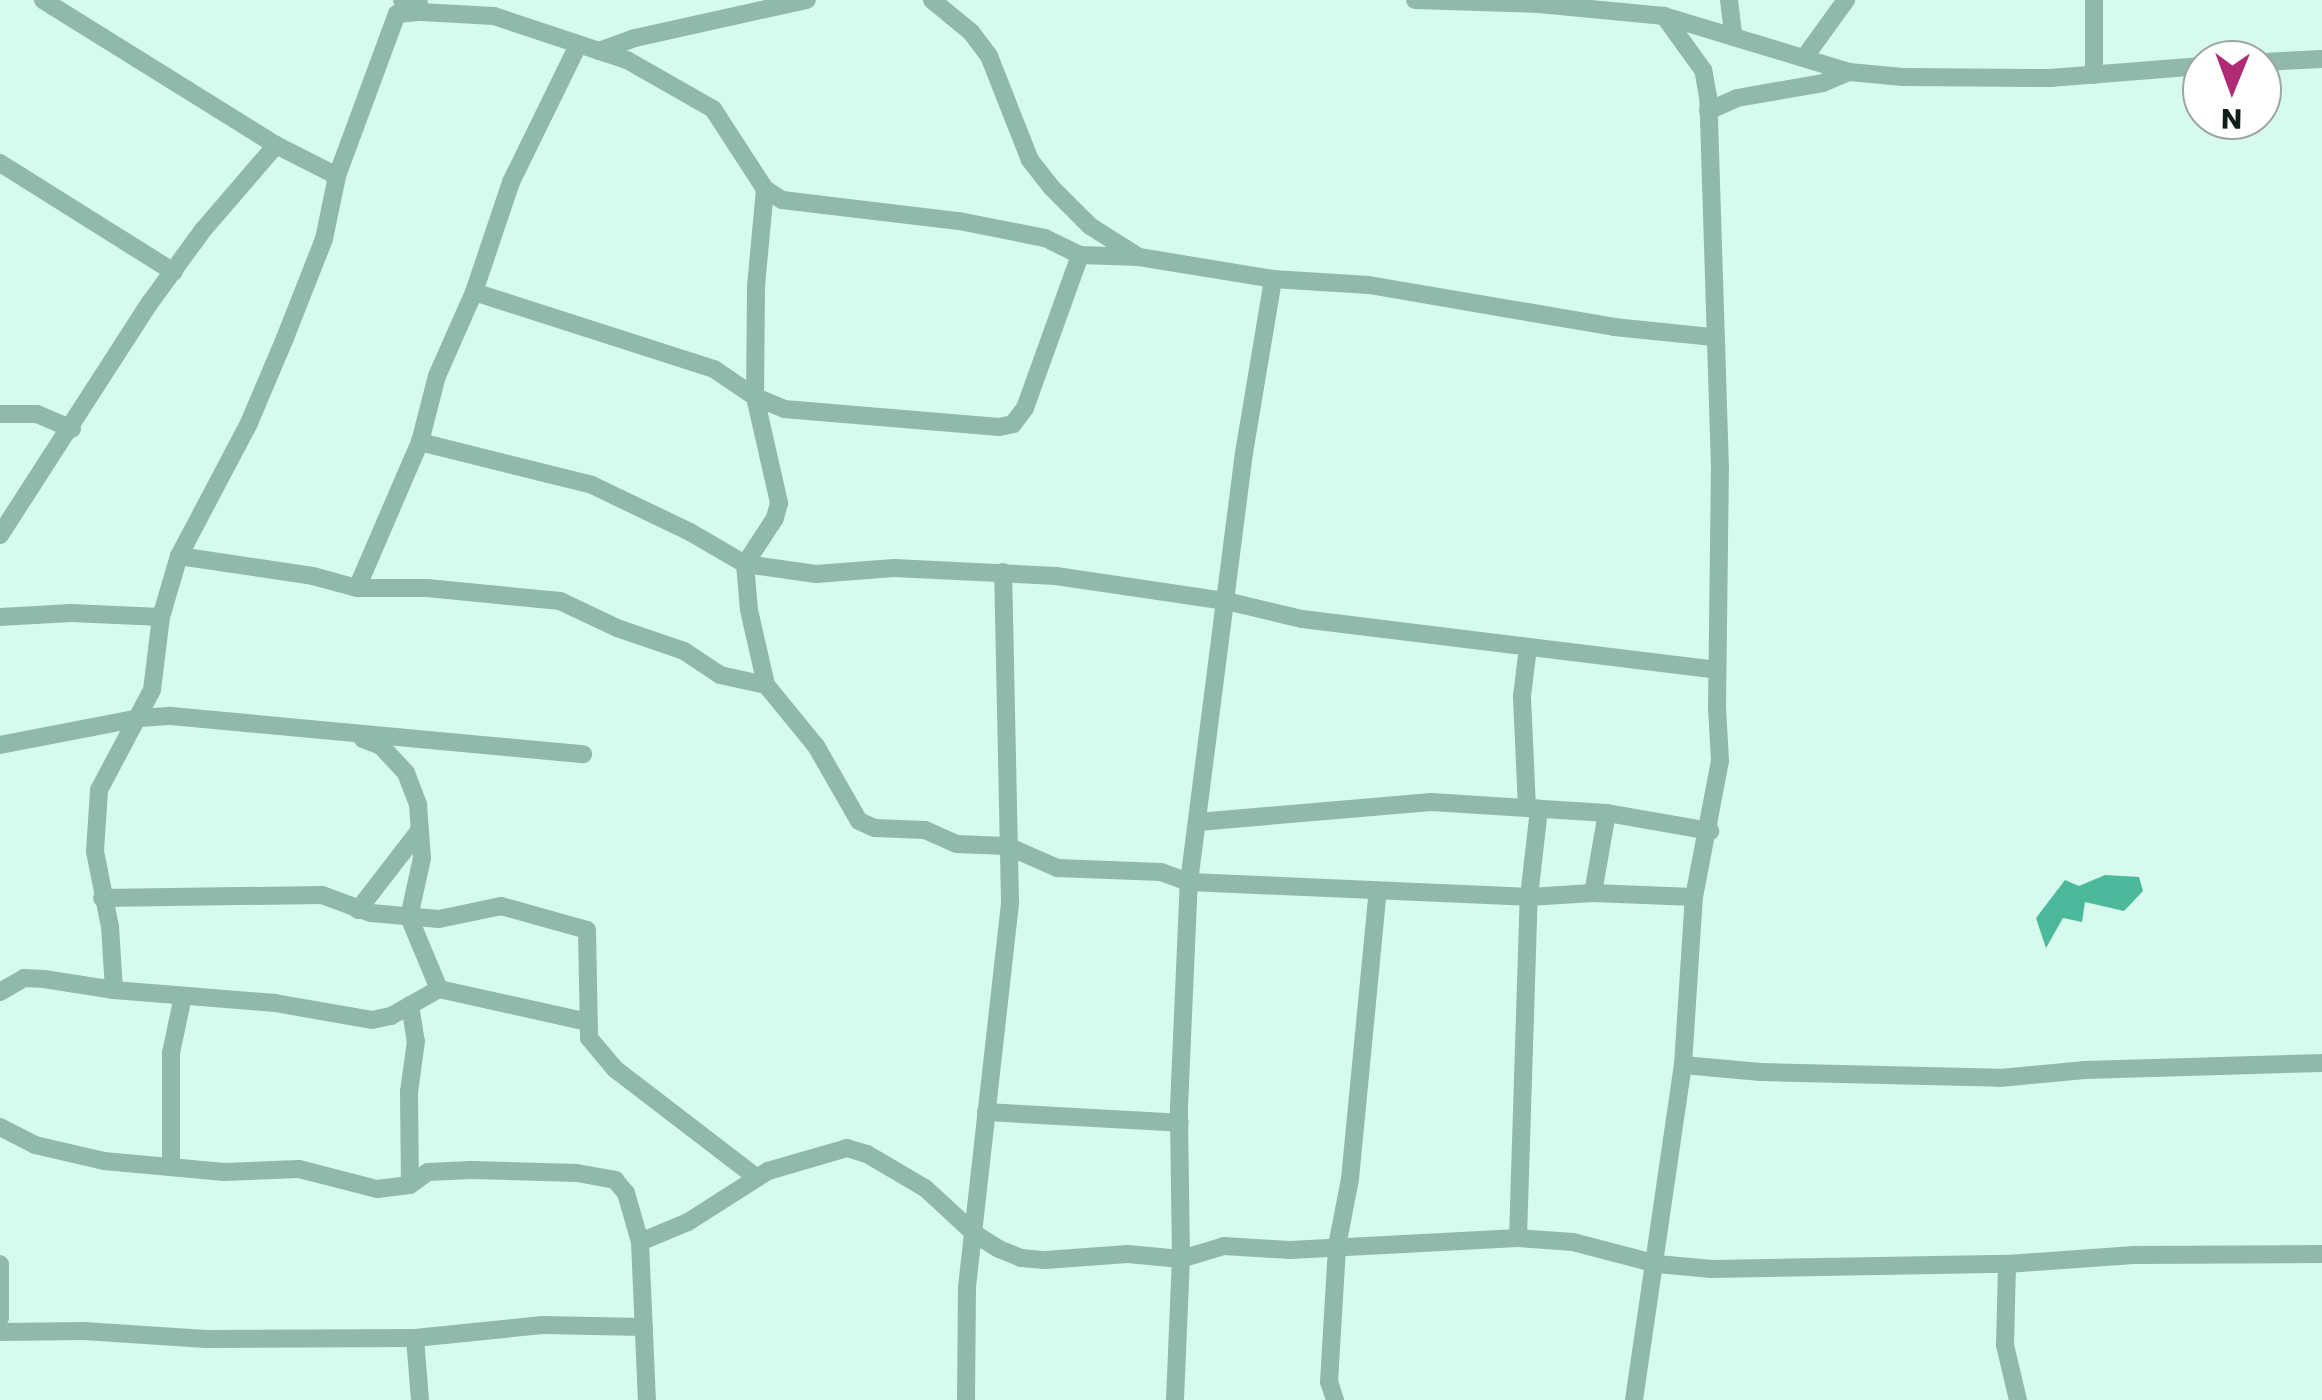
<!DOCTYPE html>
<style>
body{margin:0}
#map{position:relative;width:2322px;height:1400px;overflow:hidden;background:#d6fbee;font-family:Poppins,sans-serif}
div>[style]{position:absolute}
.water>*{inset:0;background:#4db99b}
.street>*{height:18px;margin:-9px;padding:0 9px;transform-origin:9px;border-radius:9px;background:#90b9ab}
span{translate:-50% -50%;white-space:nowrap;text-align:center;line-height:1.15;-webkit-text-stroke:10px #fff;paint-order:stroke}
.north{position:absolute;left:2182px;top:40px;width:100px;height:100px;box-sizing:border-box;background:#fff;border:2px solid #9fa5a3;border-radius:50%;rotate:181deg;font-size:28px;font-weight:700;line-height:40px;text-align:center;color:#101d19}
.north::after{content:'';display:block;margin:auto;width:35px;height:45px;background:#af2b73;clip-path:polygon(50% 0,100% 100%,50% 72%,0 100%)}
</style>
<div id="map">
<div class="water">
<i style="clip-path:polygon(2105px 875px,2139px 877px,2143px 891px,2124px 911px,2085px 902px,2082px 922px,2063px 918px,2046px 948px,2036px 918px,2065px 880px,2079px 886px)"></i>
</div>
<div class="street">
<i style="left:43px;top:0;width:274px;rotate:31.9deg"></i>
<i style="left:276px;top:145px;width:68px;rotate:26.9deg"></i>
<i style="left:402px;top:0;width:22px;rotate:32deg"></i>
<i style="left:421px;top:12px;width:73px;rotate:3.1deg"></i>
<i style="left:494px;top:16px;width:111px;rotate:18.4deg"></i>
<i style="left:599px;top:51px;width:38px;rotate:-20deg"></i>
<i style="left:635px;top:38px;width:176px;rotate:-12.5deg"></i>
<i style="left:932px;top:0;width:50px;rotate:39.4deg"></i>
<i style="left:971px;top:32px;width:30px;rotate:53deg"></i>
<i style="left:989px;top:56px;width:112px;rotate:68.5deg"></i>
<i style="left:1030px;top:160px;width:34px;rotate:52deg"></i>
<i style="left:1051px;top:187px;width:55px;rotate:45deg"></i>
<i style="left:1090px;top:226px;width:58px;rotate:32.3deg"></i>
<i style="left:1415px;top:0;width:124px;rotate:1.8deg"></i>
<i style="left:1539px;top:4px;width:126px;rotate:5.5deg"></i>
<i style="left:1664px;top:16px;width:193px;rotate:16.8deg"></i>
<i style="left:1849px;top:72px;width:54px;rotate:5.3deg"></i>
<i style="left:1903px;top:77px;width:147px;rotate:0.4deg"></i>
<i style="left:2050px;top:78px;width:152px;rotate:-4.5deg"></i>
<i style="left:1729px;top:0;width:34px;rotate:83deg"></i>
<i style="left:599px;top:51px;width:29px;rotate:18deg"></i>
<i style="left:627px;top:60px;width:99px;rotate:29.7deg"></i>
<i style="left:713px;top:109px;width:95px;rotate:57deg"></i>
<i style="left:765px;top:189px;width:20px;rotate:33deg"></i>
<i style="left:782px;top:200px;width:178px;rotate:6.8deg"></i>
<i style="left:959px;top:221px;width:88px;rotate:11.2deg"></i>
<i style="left:1045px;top:238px;width:39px;rotate:26deg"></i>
<i style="left:1080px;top:255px;width:59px;rotate:1.9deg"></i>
<i style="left:1139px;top:257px;width:136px;rotate:9.3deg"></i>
<i style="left:1273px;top:279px;width:96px;rotate:3.6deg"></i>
<i style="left:1369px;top:285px;width:249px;rotate:9.7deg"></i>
<i style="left:1614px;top:327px;width:100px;rotate:5.8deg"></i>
<i style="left:1804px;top:58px;width:72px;rotate:-54.1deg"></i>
<i style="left:2262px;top:62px;width:60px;rotate:-2.9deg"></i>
<i style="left:2094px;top:75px;width:75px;rotate:-90deg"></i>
<i style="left:1708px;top:111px;width:32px;rotate:-24deg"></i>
<i style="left:1737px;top:98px;width:87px;rotate:-9.9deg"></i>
<i style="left:1823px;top:83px;width:28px;rotate:-23deg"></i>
<i style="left:0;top:163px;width:205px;rotate:32.1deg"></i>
<i style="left:765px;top:189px;width:97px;rotate:95.3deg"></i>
<i style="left:756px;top:286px;width:111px;rotate:90.5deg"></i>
<i style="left:755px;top:397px;width:109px;rotate:77.2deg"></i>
<i style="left:779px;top:503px;width:16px;rotate:105deg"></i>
<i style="left:775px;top:518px;width:55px;rotate:123.1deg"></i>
<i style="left:745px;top:564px;width:46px;rotate:85deg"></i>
<i style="left:749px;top:610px;width:77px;rotate:77.2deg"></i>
<i style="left:766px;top:685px;width:79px;rotate:50.7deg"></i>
<i style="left:816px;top:746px;width:86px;rotate:60.2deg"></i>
<i style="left:859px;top:821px;width:17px;rotate:24deg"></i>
<i style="left:875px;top:828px;width:50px;rotate:2.3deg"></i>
<i style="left:925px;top:830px;width:34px;rotate:24deg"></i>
<i style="left:956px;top:844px;width:51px;rotate:2.2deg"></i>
<i style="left:1007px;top:846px;width:55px;rotate:23.7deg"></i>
<i style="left:1057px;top:868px;width:104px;rotate:2.2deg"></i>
<i style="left:1161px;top:872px;width:30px;rotate:20deg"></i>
<i style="left:1189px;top:882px;width:340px;rotate:2.5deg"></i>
<i style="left:1529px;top:897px;width:64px;rotate:-3.6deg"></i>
<i style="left:1593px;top:893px;width:101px;rotate:2.3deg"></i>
<i style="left:474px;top:292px;width:252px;rotate:17.8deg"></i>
<i style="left:714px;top:369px;width:50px;rotate:34.3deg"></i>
<i style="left:755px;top:397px;width:31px;rotate:22deg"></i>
<i style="left:784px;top:409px;width:216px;rotate:4.8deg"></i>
<i style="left:999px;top:427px;width:14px;rotate:-12deg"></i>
<i style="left:1013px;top:424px;width:20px;rotate:-53deg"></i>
<i style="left:1025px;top:408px;width:163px;rotate:-70.2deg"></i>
<i style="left:0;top:414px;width:37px"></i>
<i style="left:37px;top:414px;width:38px;rotate:23deg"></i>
<i style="left:420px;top:442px;width:177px;rotate:14deg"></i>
<i style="left:592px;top:485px;width:109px;rotate:25.6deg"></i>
<i style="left:690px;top:532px;width:64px;rotate:30.2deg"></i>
<i style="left:745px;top:564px;width:72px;rotate:8deg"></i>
<i style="left:816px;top:574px;width:78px;rotate:-4.4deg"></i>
<i style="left:894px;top:568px;width:162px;rotate:2.8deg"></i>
<i style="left:1056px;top:576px;width:172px;rotate:8.4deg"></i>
<i style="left:1226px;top:601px;width:78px;rotate:13.3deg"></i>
<i style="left:1302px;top:619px;width:418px;rotate:7deg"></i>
<i style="left:0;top:535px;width:275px;rotate:-57.2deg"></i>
<i style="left:149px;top:304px;width:92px;rotate:-53.9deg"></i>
<i style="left:203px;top:230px;width:112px;rotate:-49.3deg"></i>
<i style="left:179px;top:556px;width:135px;rotate:8.5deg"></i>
<i style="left:313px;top:576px;width:46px;rotate:15.3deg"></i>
<i style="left:357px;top:588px;width:70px"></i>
<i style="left:427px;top:588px;width:134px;rotate:5.6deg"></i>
<i style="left:560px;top:601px;width:63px;rotate:25.3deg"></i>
<i style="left:617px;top:628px;width:71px;rotate:18.9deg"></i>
<i style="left:684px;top:651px;width:43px;rotate:33.7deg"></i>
<i style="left:720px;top:675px;width:47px;rotate:12.3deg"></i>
<i style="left:357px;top:588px;width:159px;rotate:-66.7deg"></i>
<i style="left:420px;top:442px;width:68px;rotate:-75.6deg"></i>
<i style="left:437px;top:376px;width:92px;rotate:-66.2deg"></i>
<i style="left:474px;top:292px;width:116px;rotate:-71.4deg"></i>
<i style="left:511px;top:182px;width:150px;rotate:-63.9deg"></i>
<i style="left:0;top:617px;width:71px;rotate:-3.2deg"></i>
<i style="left:71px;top:613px;width:90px;rotate:2.5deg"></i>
<i style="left:363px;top:739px;width:19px;rotate:21deg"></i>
<i style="left:381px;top:746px;width:37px;rotate:47deg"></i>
<i style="left:406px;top:773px;width:34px;rotate:69deg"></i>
<i style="left:418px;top:805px;width:53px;rotate:85.7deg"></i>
<i style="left:422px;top:858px;width:60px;rotate:102.4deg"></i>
<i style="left:409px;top:917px;width:78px;rotate:67.4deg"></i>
<i style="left:439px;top:989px;width:153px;rotate:12.5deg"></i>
<i style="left:0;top:745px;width:143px;rotate:-10.9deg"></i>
<i style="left:140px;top:718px;width:31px;rotate:-4deg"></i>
<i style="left:171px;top:716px;width:414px;rotate:5.3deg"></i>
<i style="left:1527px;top:808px;width:112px;rotate:-92.6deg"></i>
<i style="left:1522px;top:696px;width:49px;rotate:-83deg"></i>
<i style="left:1198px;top:822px;width:234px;rotate:-4.9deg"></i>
<i style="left:1431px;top:802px;width:176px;rotate:3.6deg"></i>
<i style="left:1607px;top:813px;width:105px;rotate:9.9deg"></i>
<i style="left:1593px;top:893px;width:81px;rotate:-80.1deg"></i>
<i style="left:102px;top:898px;width:220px;rotate:-0.8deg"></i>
<i style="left:322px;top:895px;width:52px;rotate:20.2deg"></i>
<i style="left:371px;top:913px;width:68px;rotate:5deg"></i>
<i style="left:439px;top:919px;width:63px;rotate:-11.8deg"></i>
<i style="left:501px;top:906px;width:89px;rotate:15.6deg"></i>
<i style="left:587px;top:930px;width:108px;rotate:88.9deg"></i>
<i style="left:589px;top:1038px;width:40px;rotate:50deg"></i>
<i style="left:615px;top:1069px;width:179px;rotate:37.5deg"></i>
<i style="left:358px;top:910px;width:100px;rotate:-52.3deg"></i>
<i style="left:114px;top:990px;width:63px;rotate:-93.6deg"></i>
<i style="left:110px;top:927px;width:77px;rotate:-101.2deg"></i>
<i style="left:95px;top:851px;width:61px;rotate:-86.2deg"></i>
<i style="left:99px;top:790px;width:113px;rotate:-62.1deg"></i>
<i style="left:152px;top:690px;width:74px;rotate:-83deg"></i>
<i style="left:161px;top:617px;width:64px;rotate:-73.6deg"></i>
<i style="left:179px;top:556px;width:150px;rotate:-62.2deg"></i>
<i style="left:249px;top:423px;width:92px;rotate:-67deg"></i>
<i style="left:285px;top:338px;width:106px;rotate:-68.5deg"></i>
<i style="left:324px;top:239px;width:64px;rotate:-78.3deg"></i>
<i style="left:337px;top:176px;width:173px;rotate:-69.7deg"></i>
<i style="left:397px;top:14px;width:24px;rotate:-5deg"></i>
<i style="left:421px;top:12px;width:12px;rotate:-104deg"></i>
<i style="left:0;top:992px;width:28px;rotate:-30deg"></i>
<i style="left:24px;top:978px;width:20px;rotate:3deg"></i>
<i style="left:44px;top:979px;width:71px;rotate:8.9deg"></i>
<i style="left:114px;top:990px;width:162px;rotate:4.6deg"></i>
<i style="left:275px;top:1003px;width:98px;rotate:9.9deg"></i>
<i style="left:372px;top:1020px;width:19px;rotate:-12deg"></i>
<i style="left:391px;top:1016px;width:55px;rotate:-29.4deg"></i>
<i style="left:410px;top:1005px;width:36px;rotate:81deg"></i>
<i style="left:416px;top:1041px;width:51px;rotate:97.8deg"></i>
<i style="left:409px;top:1092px;width:93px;rotate:89.4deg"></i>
<i style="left:1683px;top:1065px;width:78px;rotate:5.1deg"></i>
<i style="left:1761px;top:1072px;width:239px;rotate:1.4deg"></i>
<i style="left:2000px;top:1078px;width:85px;rotate:-5.4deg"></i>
<i style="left:2085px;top:1070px;width:237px;rotate:-1.7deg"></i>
<i style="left:986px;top:1112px;width:194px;rotate:3.2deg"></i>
<i style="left:0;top:1127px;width:39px;rotate:27deg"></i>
<i style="left:35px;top:1145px;width:71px;rotate:13.1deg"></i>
<i style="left:104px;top:1161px;width:121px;rotate:5.2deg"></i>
<i style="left:224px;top:1172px;width:75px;rotate:-2.3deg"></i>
<i style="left:299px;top:1169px;width:81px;rotate:14.4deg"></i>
<i style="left:377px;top:1189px;width:33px;rotate:-7deg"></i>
<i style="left:410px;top:1185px;width:22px;rotate:-36deg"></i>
<i style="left:428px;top:1172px;width:43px;rotate:-2.7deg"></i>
<i style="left:471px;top:1170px;width:106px;rotate:1.6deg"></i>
<i style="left:577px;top:1173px;width:39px;rotate:10deg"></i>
<i style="left:615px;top:1180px;width:17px;rotate:50deg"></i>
<i style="left:626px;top:1193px;width:51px;rotate:74.1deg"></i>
<i style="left:640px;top:1242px;width:158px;rotate:87.5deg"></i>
<i style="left:171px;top:1164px;width:111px;rotate:-90deg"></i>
<i style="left:171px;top:1053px;width:58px;rotate:-78.1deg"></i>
<i style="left:1518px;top:1238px;width:341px;rotate:-88.2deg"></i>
<i style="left:1529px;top:897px;width:89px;rotate:-83.5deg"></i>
<i style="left:640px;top:1242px;width:52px;rotate:-22.6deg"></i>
<i style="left:688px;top:1222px;width:95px;rotate:-32.5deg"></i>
<i style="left:768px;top:1171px;width:82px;rotate:-16.2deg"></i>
<i style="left:847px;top:1148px;width:21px;rotate:17deg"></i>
<i style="left:867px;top:1154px;width:67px;rotate:30.4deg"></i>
<i style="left:925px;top:1188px;width:68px;rotate:42.6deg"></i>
<i style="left:975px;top:1234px;width:28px;rotate:32deg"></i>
<i style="left:999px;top:1249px;width:24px;rotate:22deg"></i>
<i style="left:1021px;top:1258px;width:24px;rotate:5deg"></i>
<i style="left:1045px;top:1260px;width:83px;rotate:-4.1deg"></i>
<i style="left:1128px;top:1254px;width:53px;rotate:5.4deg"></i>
<i style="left:1181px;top:1259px;width:45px;rotate:-16.8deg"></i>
<i style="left:1224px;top:1246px;width:66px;rotate:3.5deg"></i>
<i style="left:1290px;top:1250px;width:228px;rotate:-3deg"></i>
<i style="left:1518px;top:1238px;width:55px;rotate:4.2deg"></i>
<i style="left:1573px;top:1242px;width:87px;rotate:14.7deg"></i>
<i style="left:1657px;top:1264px;width:55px;rotate:5.2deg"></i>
<i style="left:1712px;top:1269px;width:295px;rotate:-1deg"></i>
<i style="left:2007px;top:1264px;width:127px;rotate:-4.1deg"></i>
<i style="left:2134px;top:1255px;width:188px;rotate:-0.3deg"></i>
<i style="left:0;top:1264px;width:54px;rotate:90deg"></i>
<i style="left:2007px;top:1264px;width:81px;rotate:91.4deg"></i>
<i style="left:2005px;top:1345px;width:57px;rotate:76.7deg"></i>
<i style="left:0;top:1332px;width:84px;rotate:-0.7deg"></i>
<i style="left:84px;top:1331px;width:122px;rotate:3.8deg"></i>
<i style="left:206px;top:1339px;width:209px;rotate:-0.3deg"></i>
<i style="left:415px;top:1338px;width:128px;rotate:-5.8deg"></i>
<i style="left:542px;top:1325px;width:102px;rotate:1.1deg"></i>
<i style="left:415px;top:1338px;width:62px;rotate:85.4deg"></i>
<i style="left:966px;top:1400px;width:113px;rotate:-89.5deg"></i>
<i style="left:967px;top:1287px;width:388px;rotate:-83.6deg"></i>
<i style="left:1010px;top:901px;width:329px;rotate:-91.2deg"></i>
<i style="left:1175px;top:1400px;width:141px;rotate:-87.6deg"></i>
<i style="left:1181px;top:1259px;width:152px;rotate:-90.8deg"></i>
<i style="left:1179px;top:1107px;width:225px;rotate:-87.5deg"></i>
<i style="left:1189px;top:882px;width:433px;rotate:-82.7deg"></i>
<i style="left:1244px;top:453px;width:176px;rotate:-80.5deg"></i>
<i style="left:1335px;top:1400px;width:19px;rotate:-108deg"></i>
<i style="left:1329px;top:1382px;width:136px;rotate:-86.6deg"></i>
<i style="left:1337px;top:1246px;width:68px;rotate:-79deg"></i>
<i style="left:1350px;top:1179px;width:290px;rotate:-84.5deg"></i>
<i style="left:1634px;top:1400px;width:339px;rotate:-81.7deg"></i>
<i style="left:1683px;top:1065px;width:168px;rotate:-86.3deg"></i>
<i style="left:1694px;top:897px;width:138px;rotate:-79.2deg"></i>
<i style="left:1720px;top:761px;width:53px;rotate:-93.2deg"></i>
<i style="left:1717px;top:708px;width:239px;rotate:-89.3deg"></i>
<i style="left:1720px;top:469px;width:372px;rotate:-91.8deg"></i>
<i style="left:1708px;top:97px;width:27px;rotate:-100deg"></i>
<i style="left:1703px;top:70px;width:67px;rotate:-125.8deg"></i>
</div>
<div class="north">N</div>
</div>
